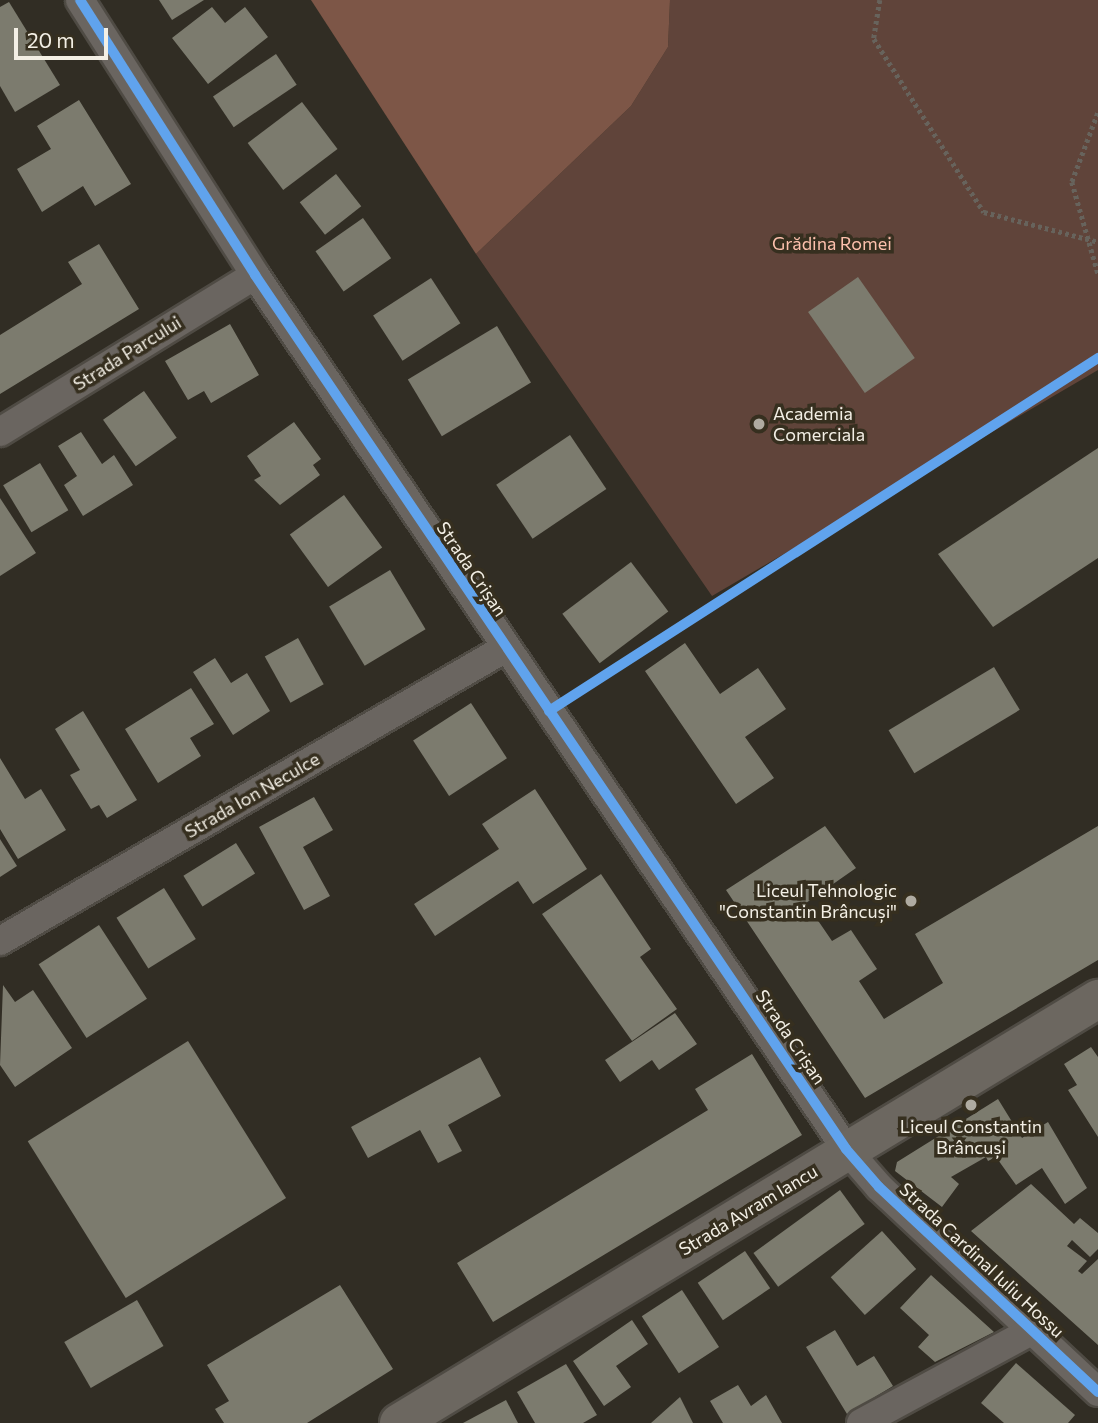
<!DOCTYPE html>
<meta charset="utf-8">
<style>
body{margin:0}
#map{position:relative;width:1098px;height:1423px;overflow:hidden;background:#312d24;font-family:Commissioner,sans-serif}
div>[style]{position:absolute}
.green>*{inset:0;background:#60443a}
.forest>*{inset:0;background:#7d5647}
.building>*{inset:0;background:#7c7b6e;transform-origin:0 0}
.path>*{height:4.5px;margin-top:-2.25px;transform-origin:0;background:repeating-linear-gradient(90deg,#67635c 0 3.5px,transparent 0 7px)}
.roads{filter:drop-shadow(2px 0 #4f4b44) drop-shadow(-2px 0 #4f4b44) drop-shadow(0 2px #4f4b44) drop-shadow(0 -2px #4f4b44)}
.street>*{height:28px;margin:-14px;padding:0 14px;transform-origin:14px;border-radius:14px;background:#6a6560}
.secondary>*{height:38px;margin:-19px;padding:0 19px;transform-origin:19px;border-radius:19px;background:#6c6760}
.cycleway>*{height:10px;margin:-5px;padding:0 5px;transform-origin:5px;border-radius:5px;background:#60a3ed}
.dots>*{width:19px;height:19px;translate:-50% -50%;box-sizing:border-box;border:4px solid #362f1f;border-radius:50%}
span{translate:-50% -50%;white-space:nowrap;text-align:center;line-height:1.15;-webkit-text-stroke:7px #362f1f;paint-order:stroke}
.park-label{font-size:18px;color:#fdc1ad}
.street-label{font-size:18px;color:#f3efe5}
.poi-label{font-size:18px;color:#f3efe5}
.left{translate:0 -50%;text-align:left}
.right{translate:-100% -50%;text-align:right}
.scale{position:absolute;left:14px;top:28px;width:94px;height:32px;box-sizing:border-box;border:4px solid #f3efe5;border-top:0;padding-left:9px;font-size:21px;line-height:24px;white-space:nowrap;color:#f3efe5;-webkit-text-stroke:5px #362f1f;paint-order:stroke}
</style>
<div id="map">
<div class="green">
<i style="clip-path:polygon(670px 0,1098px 0,1098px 370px,712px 596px,476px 254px,631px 106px,668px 47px)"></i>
</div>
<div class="forest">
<i style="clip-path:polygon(311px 0,670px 0,668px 47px,631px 106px,476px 254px)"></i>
</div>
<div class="building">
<i style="clip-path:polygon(159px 0,204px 0,172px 20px)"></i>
<i style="clip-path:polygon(9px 2px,60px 85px,15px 112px,0 86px,0 7px)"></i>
<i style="clip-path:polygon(212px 7px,225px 23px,245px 7px,268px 37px,208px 84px,172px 38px)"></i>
<i style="left:276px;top:54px;width:37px;height:76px;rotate:56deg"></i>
<i style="clip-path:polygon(79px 100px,131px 184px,95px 206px,83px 186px,42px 212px,17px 169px,51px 149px,37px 126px)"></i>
<i style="left:302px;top:102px;width:59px;height:68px;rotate:53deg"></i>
<i style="left:336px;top:174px;width:41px;height:46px;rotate:52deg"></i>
<i style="left:363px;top:218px;width:49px;height:58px;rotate:55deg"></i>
<i style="clip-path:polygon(99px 244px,139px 309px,0 394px,0 335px,82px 284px,68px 262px)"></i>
<i style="left:858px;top:277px;width:99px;height:61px;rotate:55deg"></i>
<i style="left:431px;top:278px;width:54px;height:69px;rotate:57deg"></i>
<i style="clip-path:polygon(230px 324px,259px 375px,211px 403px,204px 391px,188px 400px,165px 361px)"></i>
<i style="left:497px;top:326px;width:66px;height:104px;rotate:59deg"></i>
<i style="left:144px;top:391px;width:57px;height:50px;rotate:55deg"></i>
<i style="clip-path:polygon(294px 422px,321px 459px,313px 465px,320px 475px,280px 505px,254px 480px,261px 476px,247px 456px)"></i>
<i style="clip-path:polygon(81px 432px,102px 464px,114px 455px,133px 485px,83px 516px,64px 485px,77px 476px,58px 446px)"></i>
<i style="left:570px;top:435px;width:65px;height:89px;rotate:56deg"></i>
<i style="clip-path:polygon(1098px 448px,1098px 558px,993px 627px,938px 554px)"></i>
<i style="left:40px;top:463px;width:55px;height:43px;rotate:59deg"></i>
<i style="left:344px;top:495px;width:65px;height:67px;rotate:54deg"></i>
<i style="clip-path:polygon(0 498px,36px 553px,0 576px)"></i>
<i style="left:631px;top:562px;width:62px;height:86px;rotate:53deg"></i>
<i style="left:390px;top:570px;width:69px;height:71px;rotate:59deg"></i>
<i style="left:298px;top:638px;width:53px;height:38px;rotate:61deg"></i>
<i style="clip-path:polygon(685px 643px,720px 694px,758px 668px,786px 709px,745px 737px,774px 778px,736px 804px,645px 671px)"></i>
<i style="clip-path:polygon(215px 658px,231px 683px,247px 673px,270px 711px,233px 735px,193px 672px)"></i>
<i style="left:994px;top:667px;width:50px;height:123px;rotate:59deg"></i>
<i style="clip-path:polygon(191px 688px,214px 724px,190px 738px,201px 756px,158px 783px,125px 729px)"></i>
<i style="left:471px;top:703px;width:66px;height:69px;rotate:57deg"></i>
<i style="clip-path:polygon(83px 711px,137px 800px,107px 818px,99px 805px,91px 809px,70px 775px,80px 770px,55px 729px)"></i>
<i style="clip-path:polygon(0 758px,25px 799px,41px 789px,66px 830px,18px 859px,0 829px)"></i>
<i style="clip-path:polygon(535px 789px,587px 869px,533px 904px,518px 881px,435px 936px,414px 904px,499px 849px,482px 824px)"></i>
<i style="clip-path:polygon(314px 797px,333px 830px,303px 847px,330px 896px,304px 910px,259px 827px)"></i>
<i style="clip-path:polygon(825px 826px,856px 868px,806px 903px,832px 941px,851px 930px,877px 969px,859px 981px,884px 1019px,943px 983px,915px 934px,1098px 826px,1098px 960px,865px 1098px,726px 890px)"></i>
<i style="clip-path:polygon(0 839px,17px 866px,0 877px)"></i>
<i style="left:236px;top:843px;width:36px;height:62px;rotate:58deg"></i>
<i style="clip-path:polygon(601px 874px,651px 949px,640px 957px,677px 1009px,632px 1041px,542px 914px)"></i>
<i style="left:164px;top:888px;width:60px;height:56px;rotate:58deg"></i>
<i style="left:99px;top:925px;width:88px;height:72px;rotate:57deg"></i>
<i style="clip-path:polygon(3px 985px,15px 1002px,33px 990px,72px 1048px,15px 1087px,0 1065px)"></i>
<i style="clip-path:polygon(675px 1013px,697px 1044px,659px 1070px,652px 1060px,620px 1082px,605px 1060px)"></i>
<i style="left:188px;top:1041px;width:185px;height:189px;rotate:58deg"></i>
<i style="clip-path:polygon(1091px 1047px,1098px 1057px,1098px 1137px,1068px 1090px,1077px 1085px,1064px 1064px)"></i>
<i style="clip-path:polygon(752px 1054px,802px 1135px,493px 1322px,457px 1263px,708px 1110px,695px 1089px)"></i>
<i style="clip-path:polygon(480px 1057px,501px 1096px,448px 1125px,462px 1151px,438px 1163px,420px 1130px,368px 1158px,351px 1127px)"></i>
<i style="clip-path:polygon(998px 1099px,1022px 1138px,1048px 1122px,1087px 1188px,1065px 1204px,1042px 1168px,1016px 1185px,996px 1157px,988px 1161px,986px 1157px,951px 1177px,959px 1184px,942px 1207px,895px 1171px,897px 1162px)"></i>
<i style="clip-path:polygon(1031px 1184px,1074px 1224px,1080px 1218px,1098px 1233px,1098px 1249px,1090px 1257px,1072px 1240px,1067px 1246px,1087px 1261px,1078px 1271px,1082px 1274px,1098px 1259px,1098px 1345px,971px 1231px)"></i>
<i style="left:840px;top:1190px;width:42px;height:107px;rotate:54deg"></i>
<i style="left:882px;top:1231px;width:51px;height:69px;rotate:48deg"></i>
<i style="left:745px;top:1251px;width:45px;height:57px;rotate:56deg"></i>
<i style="clip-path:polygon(931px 1275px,994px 1332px,935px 1362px,918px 1347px,929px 1335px,900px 1308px)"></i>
<i style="clip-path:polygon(340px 1285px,393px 1369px,307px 1423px,224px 1423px,215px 1409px,229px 1401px,207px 1365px)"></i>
<i style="left:682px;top:1290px;width:68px;height:48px;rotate:57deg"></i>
<i style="left:137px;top:1300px;width:53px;height:84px;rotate:60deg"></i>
<i style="clip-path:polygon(632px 1320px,648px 1344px,616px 1366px,631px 1387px,604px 1406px,573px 1361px)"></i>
<i style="clip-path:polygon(835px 1330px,857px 1366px,874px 1356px,893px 1386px,847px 1414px,806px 1347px)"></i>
<i style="clip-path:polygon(1016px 1363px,1075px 1415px,1068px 1423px,1004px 1423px,981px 1403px)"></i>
<i style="clip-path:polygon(566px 1364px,597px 1415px,583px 1423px,535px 1423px,517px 1392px)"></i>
<i style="clip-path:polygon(738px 1385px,751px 1406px,766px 1395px,782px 1423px,723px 1423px,710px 1401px)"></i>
<i style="clip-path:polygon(680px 1397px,693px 1423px,651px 1423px)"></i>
<i style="clip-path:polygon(506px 1400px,518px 1423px,463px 1423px)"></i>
</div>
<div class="path">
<i style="left:880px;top:0;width:39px;rotate:99deg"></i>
<i style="left:874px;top:39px;width:205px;rotate:57.6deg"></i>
<i style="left:984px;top:212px;width:118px;rotate:14.7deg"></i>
<i style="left:1098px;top:113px;width:74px;rotate:110.6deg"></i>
<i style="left:1072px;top:182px;width:95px;rotate:74.1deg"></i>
</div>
<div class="roads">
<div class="street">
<i style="left:80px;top:0;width:326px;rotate:57.5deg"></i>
<i style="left:255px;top:275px;width:1055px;rotate:55.93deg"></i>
<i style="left:846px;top:1149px;width:50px;rotate:49deg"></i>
<i style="left:879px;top:1187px;width:300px;rotate:43.1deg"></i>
<i style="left:0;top:432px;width:299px;rotate:-31.6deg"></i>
<i style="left:0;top:941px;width:582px;rotate:-30.09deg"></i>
<i style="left:861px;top:1423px;width:193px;rotate:-28.4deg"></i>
</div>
<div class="secondary">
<i style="left:399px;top:1423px;width:818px;rotate:-31.24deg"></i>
</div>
</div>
<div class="cycleway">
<i style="left:80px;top:0;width:326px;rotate:57.5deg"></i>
<i style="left:255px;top:275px;width:1055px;rotate:55.93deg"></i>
<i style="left:846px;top:1149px;width:50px;rotate:49deg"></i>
<i style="left:879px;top:1187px;width:300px;rotate:43.1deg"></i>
<i style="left:549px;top:711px;width:653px;rotate:-32.74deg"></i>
</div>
<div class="dots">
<i style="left:759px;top:424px;background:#afaba1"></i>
<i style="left:911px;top:901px;background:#afaba1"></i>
<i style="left:971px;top:1105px;background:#afaba1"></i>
</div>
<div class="park-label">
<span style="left:832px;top:243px">Grădina Romei</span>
</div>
<div class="street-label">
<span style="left:127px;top:353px;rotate:-32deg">Strada Parcului</span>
<span style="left:472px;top:569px;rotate:56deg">Strada Crișan</span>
<span style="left:252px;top:795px;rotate:-30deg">Strada Ion Neculce</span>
<span style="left:791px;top:1037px;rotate:56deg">Strada Crișan</span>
<span style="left:748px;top:1210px;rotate:-31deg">Strada Avram Iancu</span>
<span style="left:982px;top:1260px;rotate:43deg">Strada Cardinal Iuliu Hossu</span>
</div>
<div class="poi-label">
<span class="left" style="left:773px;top:424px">Academia<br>Comerciala</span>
<span class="right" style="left:897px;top:901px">Liceul Tehnologic<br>"Constantin Brâncuși"</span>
<span style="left:971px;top:1137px">Liceul Constantin<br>Brâncuși</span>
</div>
<div class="scale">20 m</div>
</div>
